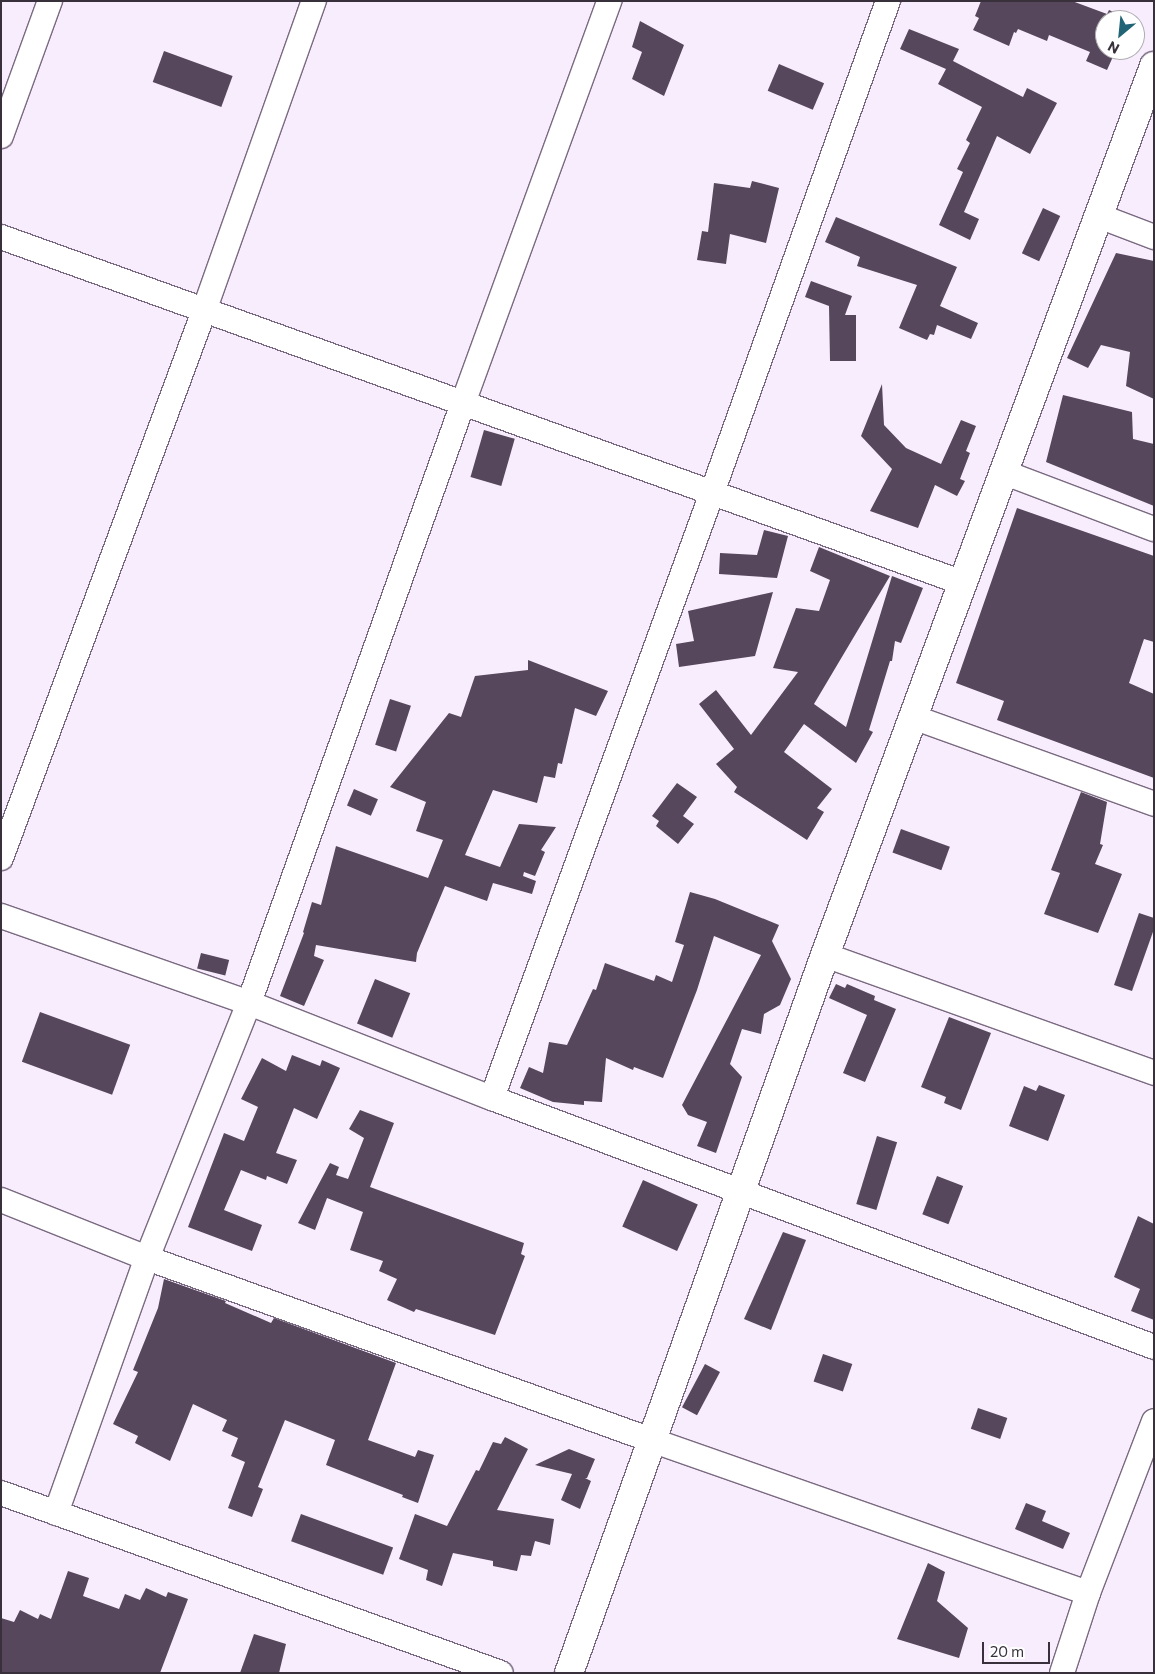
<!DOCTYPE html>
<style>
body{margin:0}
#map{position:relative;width:1155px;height:1674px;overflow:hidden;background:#f8edfd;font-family:Commissioner,sans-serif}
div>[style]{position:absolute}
.building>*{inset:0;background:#56475d;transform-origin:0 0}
.roads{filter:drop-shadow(1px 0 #7a6a81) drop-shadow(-1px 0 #7a6a81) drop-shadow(0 1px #7a6a81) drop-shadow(0 -1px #7a6a81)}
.minor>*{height:24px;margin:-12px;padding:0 12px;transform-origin:12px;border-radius:12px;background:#fff}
.tertiary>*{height:28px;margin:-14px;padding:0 14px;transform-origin:14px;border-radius:14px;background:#fff}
span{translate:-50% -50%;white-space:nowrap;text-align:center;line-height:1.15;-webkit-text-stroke:5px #fff;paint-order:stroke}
.frame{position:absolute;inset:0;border:2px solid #38313b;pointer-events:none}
.north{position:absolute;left:1095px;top:10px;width:50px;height:50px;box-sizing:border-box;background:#fff;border:1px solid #afadb1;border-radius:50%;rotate:208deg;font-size:14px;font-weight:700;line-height:20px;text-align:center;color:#38313b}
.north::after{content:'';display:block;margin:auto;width:18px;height:22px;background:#206476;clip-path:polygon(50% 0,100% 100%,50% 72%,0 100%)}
.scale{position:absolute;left:982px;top:1642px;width:68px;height:22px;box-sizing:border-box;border:2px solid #38313b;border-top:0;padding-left:6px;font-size:15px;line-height:18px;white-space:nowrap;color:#38313b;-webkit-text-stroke:4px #fff;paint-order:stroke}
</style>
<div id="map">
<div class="building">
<i style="clip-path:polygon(981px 1px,1072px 1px,1107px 14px,1109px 10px,1129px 19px,1105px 20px,1105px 50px,1116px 50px,1107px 70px,1086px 61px,1090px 52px,1049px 35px,1047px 41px,1018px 29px,1016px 33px,1014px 32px,1009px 46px,973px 30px,979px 18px,975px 16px)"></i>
<i style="clip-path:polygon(640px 21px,684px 45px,664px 96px,632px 79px,642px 52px,632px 47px)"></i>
<i style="clip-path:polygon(909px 29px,959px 49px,953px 61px,1023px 97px,1027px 88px,1057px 103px,1030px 154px,997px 136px,964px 212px,979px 219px,970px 240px,939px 225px,963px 172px,957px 169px,970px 143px,966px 140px,982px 107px,938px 84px,946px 69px,900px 49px)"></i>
<i style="left:164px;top:51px;width:73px;height:33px;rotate:20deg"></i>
<i style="left:779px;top:64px;width:49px;height:29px;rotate:23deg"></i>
<i style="clip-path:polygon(752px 181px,779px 188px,766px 243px,730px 234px,726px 264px,697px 260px,702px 231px,708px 232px,714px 183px,750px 188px)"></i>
<i style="left:1043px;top:208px;width:19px;height:50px;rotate:25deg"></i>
<i style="clip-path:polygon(836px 217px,957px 267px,940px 306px,978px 323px,971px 339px,937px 325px,934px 335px,930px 334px,927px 340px,899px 328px,917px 285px,857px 266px,860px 257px,825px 242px)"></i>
<i style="clip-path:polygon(1116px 253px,1154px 261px,1154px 399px,1126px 386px,1130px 352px,1101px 345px,1088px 368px,1067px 358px)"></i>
<i style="clip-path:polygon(811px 281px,852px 296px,845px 315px,856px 315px,856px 361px,830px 361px,829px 306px,805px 297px)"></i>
<i style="clip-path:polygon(882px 384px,884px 425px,906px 448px,941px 464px,961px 420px,976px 426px,966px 451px,970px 453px,960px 479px,965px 481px,957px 496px,935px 485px,918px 528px,870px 511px,892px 469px,861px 436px)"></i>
<i style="clip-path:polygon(1063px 395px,1132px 412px,1133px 439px,1154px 444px,1154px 506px,1046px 462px)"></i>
<i style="left:484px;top:430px;width:32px;height:49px;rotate:16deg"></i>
<i style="clip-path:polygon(1017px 508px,1154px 556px,1154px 642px,1144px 639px,1129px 683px,1154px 694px,1154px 778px,997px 720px,1004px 701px,956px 683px)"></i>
<i style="clip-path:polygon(764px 530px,788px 536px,777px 578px,719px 574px,720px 553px,757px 555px)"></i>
<i style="clip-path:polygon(819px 547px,890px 576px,814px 704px,846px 727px,892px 576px,923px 588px,901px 643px,895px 641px,892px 661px,890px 661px,869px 730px,873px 732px,856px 763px,804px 724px,784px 752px,832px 789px,817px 808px,824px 812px,807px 840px,734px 792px,737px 787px,716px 764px,734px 749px,699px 704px,716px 690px,751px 735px,798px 672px,773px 668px,796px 608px,819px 611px,830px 580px,810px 571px)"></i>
<i style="clip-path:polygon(773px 592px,755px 656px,679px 667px,676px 644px,694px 641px,688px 611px)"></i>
<i style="clip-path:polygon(528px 660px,608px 691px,596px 716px,575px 708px,562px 764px,558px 763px,555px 778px,544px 776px,537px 803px,493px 790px,465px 855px,500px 867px,519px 824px,556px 827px,541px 850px,545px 852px,535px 876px,524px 872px,523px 876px,536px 881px,532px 894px,493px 883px,487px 901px,445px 886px,417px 953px,416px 962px,316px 945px,314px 956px,324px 960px,304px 1006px,280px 996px,304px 933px,303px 932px,312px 902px,321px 905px,336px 846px,428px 878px,443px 840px,416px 831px,426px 802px,390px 787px,449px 713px,461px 717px,475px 676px,528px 670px)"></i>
<i style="left:390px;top:699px;width:22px;height:48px;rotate:18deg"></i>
<i style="clip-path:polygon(677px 783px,697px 797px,683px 816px,694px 824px,678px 844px,656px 826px,659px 821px,652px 816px)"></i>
<i style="left:354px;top:789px;width:26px;height:18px;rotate:23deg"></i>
<i style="clip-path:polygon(1081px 792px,1107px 802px,1100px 844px,1103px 845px,1095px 864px,1122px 874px,1098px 933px,1044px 914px,1060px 873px,1051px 870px)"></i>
<i style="left:901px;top:829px;width:52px;height:25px;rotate:20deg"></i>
<i style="clip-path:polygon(690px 892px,715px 899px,779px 925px,772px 941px,791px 979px,780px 1005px,764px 1014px,761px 1034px,742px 1029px,730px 1064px,742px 1077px,716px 1153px,697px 1146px,707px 1122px,688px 1115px,682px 1105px,761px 955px,714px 936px,697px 990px,663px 1078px,634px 1067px,633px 1070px,606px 1058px,602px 1102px,584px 1101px,584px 1105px,553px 1102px,520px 1088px,529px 1067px,543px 1073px,549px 1042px,567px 1045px,593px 989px,596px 990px,605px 963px,654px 981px,656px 975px,672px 982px,684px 945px,675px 942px)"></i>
<i style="clip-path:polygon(1139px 913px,1154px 918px,1154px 929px,1132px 991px,1114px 985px)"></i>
<i style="left:201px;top:953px;width:29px;height:16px;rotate:14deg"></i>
<i style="left:375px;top:979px;width:38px;height:48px;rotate:22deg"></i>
<i style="clip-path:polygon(836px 984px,845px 988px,847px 984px,875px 996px,874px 1000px,896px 1009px,865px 1082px,843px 1073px,867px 1015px,829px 998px)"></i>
<i style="left:40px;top:1012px;width:96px;height:53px;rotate:20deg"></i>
<i style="clip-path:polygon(949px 1017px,991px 1033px,961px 1110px,944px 1103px,946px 1097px,921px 1087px)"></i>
<i style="clip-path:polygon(292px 1055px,320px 1066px,322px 1060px,340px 1068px,317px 1119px,294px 1108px,276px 1153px,297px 1160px,287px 1184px,267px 1176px,266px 1180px,241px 1170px,224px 1210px,262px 1225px,252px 1251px,188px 1227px,224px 1133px,244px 1141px,258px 1107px,241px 1099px,262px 1058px,286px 1071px)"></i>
<i style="clip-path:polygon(1039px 1085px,1065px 1095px,1048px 1141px,1009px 1126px,1024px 1086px,1036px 1091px)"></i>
<i style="clip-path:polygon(360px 1110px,394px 1123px,370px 1187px,524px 1243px,521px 1254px,525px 1256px,495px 1335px,416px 1309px,414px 1312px,387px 1300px,397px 1279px,379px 1271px,383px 1261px,350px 1250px,363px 1212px,327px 1198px,315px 1230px,298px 1223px,330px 1163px,339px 1167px,336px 1175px,348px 1179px,364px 1138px,349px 1129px)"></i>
<i style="left:877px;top:1136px;width:21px;height:71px;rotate:17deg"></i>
<i style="left:937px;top:1176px;width:28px;height:41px;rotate:21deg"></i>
<i style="left:643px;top:1180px;width:60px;height:51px;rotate:24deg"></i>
<i style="clip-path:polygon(1138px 1216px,1154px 1224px,1154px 1320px,1131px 1311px,1140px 1289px,1114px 1277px)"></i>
<i style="clip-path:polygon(783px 1232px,806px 1240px,771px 1330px,744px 1319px)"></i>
<i style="clip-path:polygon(164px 1279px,226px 1301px,225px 1303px,271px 1323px,274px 1318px,396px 1363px,368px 1440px,415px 1457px,418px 1450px,434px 1455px,418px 1503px,402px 1497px,403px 1495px,326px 1465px,335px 1440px,285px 1420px,258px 1487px,263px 1489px,252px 1517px,228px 1508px,245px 1462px,231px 1456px,238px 1438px,222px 1431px,227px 1420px,193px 1404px,170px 1461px,135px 1443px,138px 1436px,113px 1424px,138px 1372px,133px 1370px,158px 1308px)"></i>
<i style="left:823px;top:1354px;width:31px;height:29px;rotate:19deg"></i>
<i style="left:705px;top:1364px;width:17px;height:49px;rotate:28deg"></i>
<i style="left:978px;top:1408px;width:31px;height:22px;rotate:19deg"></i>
<i style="clip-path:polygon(505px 1437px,528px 1449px,497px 1510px,554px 1519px,550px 1545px,535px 1541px,531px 1556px,521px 1555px,517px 1571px,493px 1566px,493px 1561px,453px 1553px,442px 1586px,426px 1580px,428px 1570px,399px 1559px,415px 1514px,447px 1526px,476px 1470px,479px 1471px,493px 1442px,501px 1444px)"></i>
<i style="clip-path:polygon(569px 1449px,595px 1459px,587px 1478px,585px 1478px,591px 1481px,580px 1509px,561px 1500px,572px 1474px,535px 1465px)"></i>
<i style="clip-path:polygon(1026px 1503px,1046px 1511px,1042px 1521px,1070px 1533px,1063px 1549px,1015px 1529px)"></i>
<i style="left:301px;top:1514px;width:98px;height:29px;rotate:20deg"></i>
<i style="clip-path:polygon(928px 1563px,945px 1572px,937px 1601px,968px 1628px,959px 1658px,897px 1639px)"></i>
<i style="clip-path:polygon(68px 1571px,89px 1578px,83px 1596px,119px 1609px,125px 1594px,140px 1600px,146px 1588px,166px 1597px,168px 1592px,188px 1599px,160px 1673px,1px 1673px,1px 1618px,14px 1622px,20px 1610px,38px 1619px,40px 1614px,51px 1619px)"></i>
<i style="clip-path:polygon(254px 1634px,286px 1644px,279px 1673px,240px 1673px)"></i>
</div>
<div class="roads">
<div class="minor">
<i style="left:1px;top:136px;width:144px;rotate:-70.1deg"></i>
<i style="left:1099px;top:216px;width:59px;rotate:20.9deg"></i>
<i style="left:1px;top:237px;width:1022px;rotate:19.78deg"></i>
<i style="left:1003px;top:472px;width:161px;rotate:20.7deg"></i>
<i style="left:913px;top:717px;width:256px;rotate:19.8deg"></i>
<i style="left:1px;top:858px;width:583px;rotate:-69.64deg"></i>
<i style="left:204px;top:311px;width:329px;rotate:-70.5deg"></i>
<i style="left:1px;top:916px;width:263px;rotate:19.3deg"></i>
<i style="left:249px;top:1003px;width:261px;rotate:21.4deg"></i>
<i style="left:492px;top:1098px;width:707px;rotate:20.61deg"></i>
<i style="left:825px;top:955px;width:350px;rotate:19.7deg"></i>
<i style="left:492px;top:1098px;width:644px;rotate:-70.02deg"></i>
<i style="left:712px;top:493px;width:523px;rotate:-70.32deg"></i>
<i style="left:1px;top:1200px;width:157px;rotate:21.7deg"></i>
<i style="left:147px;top:1258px;width:536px;rotate:19.86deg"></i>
<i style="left:651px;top:1440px;width:463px;rotate:19.3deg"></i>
<i style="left:1px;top:1493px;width:531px;rotate:19.8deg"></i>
<i style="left:56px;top:1513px;width:271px;rotate:-70.4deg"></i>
<i style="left:147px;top:1258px;width:275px;rotate:-68.2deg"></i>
<i style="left:249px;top:1003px;width:637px;rotate:-70.37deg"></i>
<i style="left:463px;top:403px;width:428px;rotate:-70deg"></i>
<i style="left:1062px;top:1673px;width:84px;rotate:-72deg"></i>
<i style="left:1088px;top:1593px;width:184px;rotate:-69deg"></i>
</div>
<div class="tertiary">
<i style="left:569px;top:1673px;width:762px;rotate:-70.38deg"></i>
<i style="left:825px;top:955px;width:948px;rotate:-69.69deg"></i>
</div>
</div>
<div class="frame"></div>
<div class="north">N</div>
<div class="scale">20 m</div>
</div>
